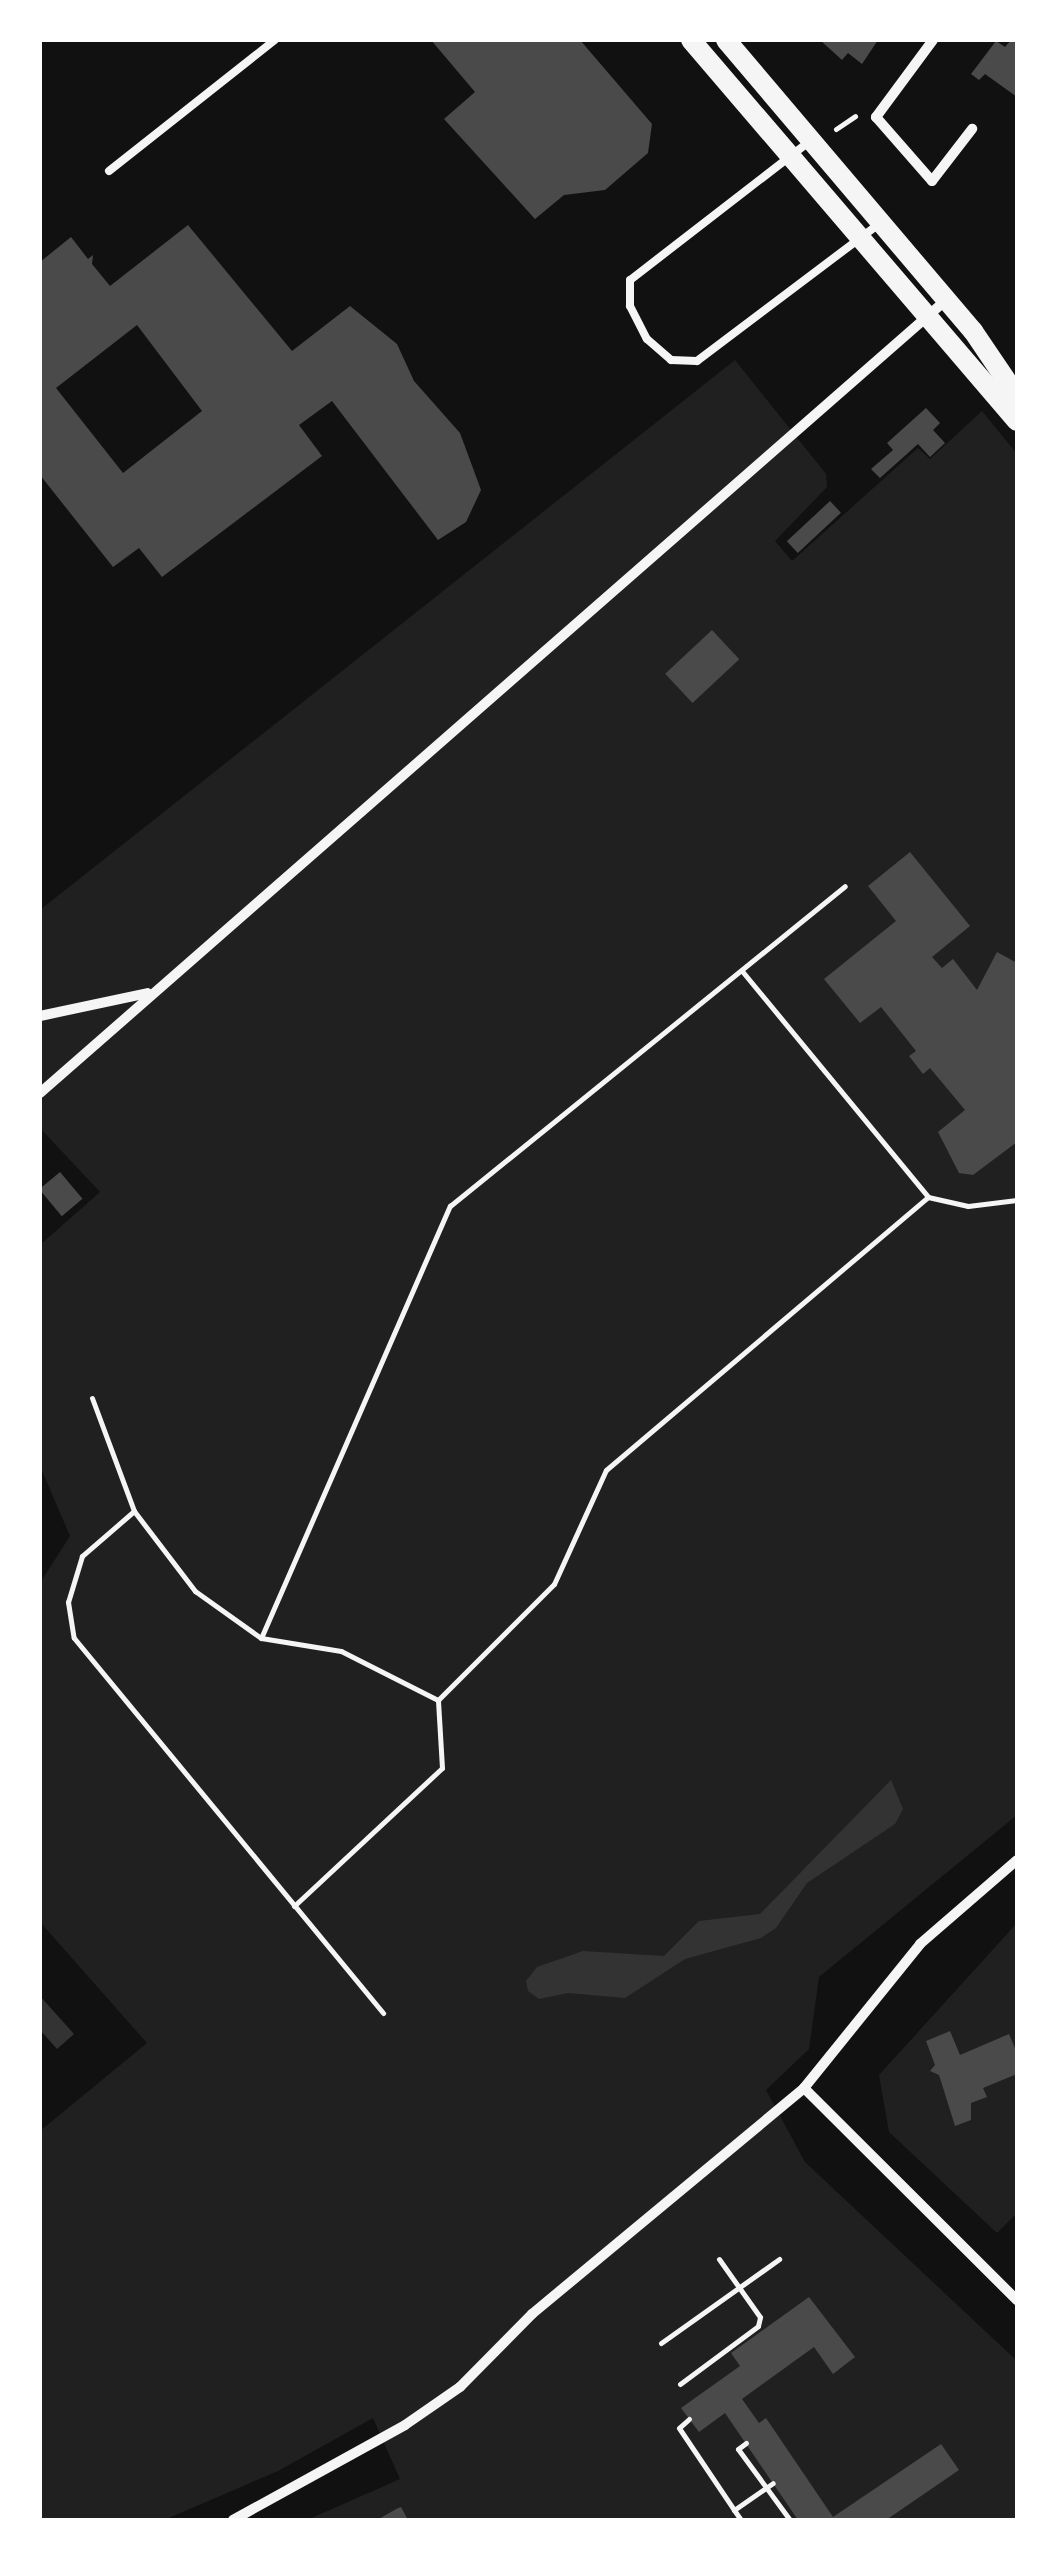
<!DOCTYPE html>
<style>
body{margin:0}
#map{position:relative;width:1057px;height:2560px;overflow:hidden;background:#111;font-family:"Noto Serif",serif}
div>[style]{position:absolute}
.green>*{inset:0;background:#202020}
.water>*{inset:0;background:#333}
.building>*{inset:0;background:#4a4a4a;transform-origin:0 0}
.path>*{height:5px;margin:-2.5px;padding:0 2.5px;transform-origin:2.5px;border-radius:2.5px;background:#f5f5f5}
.service>*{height:8px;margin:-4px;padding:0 4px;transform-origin:4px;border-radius:4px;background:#f5f5f5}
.minor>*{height:10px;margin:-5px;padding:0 5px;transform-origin:5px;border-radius:5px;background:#f5f5f5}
.secondary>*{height:20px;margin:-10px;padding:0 10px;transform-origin:10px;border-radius:10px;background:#f5f5f5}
span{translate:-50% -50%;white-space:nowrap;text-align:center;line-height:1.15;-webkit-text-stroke:10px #fff;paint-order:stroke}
.frame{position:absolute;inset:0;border:42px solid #fff;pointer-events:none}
</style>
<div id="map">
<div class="green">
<i style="clip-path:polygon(735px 360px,826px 474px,827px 487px,775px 541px,792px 561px,918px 448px,930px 459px,982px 411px,1017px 454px,1017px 1815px,819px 1977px,809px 2049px,766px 2090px,805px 2162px,1017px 2361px,1017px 2520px,307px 2520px,400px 2479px,373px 2418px,278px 2471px,164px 2520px,40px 2520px,40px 2131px,147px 2043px,40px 1922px,40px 1583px,70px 1536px,40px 1466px,40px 1245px,100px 1192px,40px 1128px,40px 910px)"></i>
<i style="clip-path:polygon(1017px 1923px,1017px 2213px,997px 2233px,889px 2132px,879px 2075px)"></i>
</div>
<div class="water">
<i style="clip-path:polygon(891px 1780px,903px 1809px,895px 1824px,807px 1883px,776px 1928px,761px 1938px,685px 1959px,625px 1998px,568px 1993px,539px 1999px,528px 1991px,526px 1981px,537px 1967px,583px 1951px,664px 1956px,699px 1921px,760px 1914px)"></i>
<i style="clip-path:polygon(40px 1996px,74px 2034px,57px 2049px,40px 2030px)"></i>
</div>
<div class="building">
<i style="clip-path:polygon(431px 40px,580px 40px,652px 124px,648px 153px,605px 190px,564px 195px,535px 219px,444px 119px,475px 92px)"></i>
<i style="clip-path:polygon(820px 40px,878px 40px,862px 64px,848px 53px,842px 60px)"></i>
<i style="clip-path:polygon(1011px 40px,1017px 44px,1017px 97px,985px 74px,979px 80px,971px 74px,996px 41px,1005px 47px)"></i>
<i style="clip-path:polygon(evenodd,188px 225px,292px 351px,350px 306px,397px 344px,414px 381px,460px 433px,481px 490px,466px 522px,438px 540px,332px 401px,299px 425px,322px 456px,162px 577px,139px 548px,113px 567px,40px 475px,40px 262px,71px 237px,88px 259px,93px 255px,92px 264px,110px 286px,188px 225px,137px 325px,202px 411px,123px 473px,56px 388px,137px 325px)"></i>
<i style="clip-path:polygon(926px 408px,940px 423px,933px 430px,945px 443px,930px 457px,918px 444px,880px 478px,871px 469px,893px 450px,887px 443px)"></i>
<i style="left:830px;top:501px;width:16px;height:59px;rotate:47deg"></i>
<i style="left:712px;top:630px;width:40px;height:64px;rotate:47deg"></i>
<i style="clip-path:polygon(910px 852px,970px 926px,932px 957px,942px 968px,953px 959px,977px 990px,997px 952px,1017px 963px,1017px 1142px,973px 1175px,959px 1173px,938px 1132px,965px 1110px,930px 1068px,923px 1074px,909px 1056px,916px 1051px,881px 1007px,860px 1023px,824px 979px,896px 921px,868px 886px)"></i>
<i style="left:60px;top:1172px;width:35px;height:27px;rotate:50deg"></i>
<i style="clip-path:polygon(950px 2031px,960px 2055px,1009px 2034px,1017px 2053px,1017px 2074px,983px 2088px,987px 2097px,971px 2103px,971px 2120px,955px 2126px,939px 2075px,930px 2071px,935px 2065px,926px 2041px)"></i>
<i style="clip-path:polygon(809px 2297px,855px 2357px,833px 2374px,814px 2347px,742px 2399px,759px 2423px,766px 2418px,833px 2517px,941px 2444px,959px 2470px,886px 2520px,798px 2520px,725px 2413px,699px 2432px,681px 2408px,740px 2366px,731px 2353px)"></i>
<i style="clip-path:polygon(401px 2507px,408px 2520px,377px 2520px,398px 2508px)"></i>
</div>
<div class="path">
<i style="left:836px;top:129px;width:23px;rotate:-34deg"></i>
<i style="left:742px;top:971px;width:293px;rotate:50.5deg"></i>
<i style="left:928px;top:1197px;width:41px;rotate:12.7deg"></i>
<i style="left:968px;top:1206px;width:49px;rotate:-7deg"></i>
<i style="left:92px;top:1398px;width:121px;rotate:69.6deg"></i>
<i style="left:134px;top:1511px;width:101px;rotate:52.7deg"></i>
<i style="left:195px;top:1591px;width:81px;rotate:35.5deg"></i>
<i style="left:261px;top:1638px;width:81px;rotate:9.2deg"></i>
<i style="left:341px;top:1651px;width:109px;rotate:26.8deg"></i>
<i style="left:134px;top:1511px;width:69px;rotate:139.1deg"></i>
<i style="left:82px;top:1556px;width:48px;rotate:106.9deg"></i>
<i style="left:68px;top:1602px;width:36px;rotate:81deg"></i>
<i style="left:74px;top:1638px;width:486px;rotate:50.5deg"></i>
<i style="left:261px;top:1638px;width:472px;rotate:-66.4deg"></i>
<i style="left:450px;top:1206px;width:508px;rotate:-39.01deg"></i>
<i style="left:294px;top:1906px;width:202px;rotate:-43deg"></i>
<i style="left:442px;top:1768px;width:68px;rotate:-93.4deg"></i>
<i style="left:438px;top:1700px;width:164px;rotate:-45deg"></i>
<i style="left:554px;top:1584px;width:125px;rotate:-65.5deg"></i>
<i style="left:606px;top:1470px;width:422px;rotate:-40.3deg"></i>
<i style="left:661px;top:2343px;width:145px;rotate:-35.4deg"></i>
<i style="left:680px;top:2384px;width:97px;rotate:-36.6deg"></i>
<i style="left:758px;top:2326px;width:9px;rotate:-77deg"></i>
<i style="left:760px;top:2317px;width:71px;rotate:-125.3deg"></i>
<i style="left:689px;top:2419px;width:13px;rotate:138deg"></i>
<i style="left:679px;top:2428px;width:99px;rotate:56.1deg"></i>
<i style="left:746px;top:2443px;width:10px;rotate:143deg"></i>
<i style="left:738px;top:2449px;width:88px;rotate:53.8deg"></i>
<i style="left:741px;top:2520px;width:12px;rotate:-125deg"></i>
<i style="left:734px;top:2510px;width:47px;rotate:-34.7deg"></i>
</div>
<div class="service">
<i style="left:810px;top:141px;width:227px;rotate:142.3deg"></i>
<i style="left:630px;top:280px;width:26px;rotate:90deg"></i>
<i style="left:630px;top:306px;width:37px;rotate:63deg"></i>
<i style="left:647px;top:339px;width:32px;rotate:41deg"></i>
<i style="left:671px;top:360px;width:26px;rotate:2deg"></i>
<i style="left:697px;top:361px;width:229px;rotate:-37deg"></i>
<i style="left:109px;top:171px;width:211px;rotate:-38.3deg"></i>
</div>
<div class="minor">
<i style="left:933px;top:40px;width:96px;rotate:126.5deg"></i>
<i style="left:876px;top:117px;width:85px;rotate:48.8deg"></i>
<i style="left:932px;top:181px;width:66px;rotate:-52.4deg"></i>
<i style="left:40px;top:1016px;width:110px;rotate:-12deg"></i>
<i style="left:40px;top:1093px;width:1204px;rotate:-41.19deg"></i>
<i style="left:804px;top:2088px;width:301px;rotate:44.9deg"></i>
<i style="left:233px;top:2520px;width:196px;rotate:-28.9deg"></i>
<i style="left:405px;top:2425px;width:67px;rotate:-34.6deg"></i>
<i style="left:460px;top:2387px;width:103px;rotate:-45.4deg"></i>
<i style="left:532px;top:2314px;width:354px;rotate:-39.7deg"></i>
<i style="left:804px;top:2088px;width:185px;rotate:-51.1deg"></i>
<i style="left:920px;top:1944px;width:128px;rotate:-40.9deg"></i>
</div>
<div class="secondary">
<i style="left:691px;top:40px;width:501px;rotate:49.45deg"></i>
<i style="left:726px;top:40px;width:382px;rotate:49.7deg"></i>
<i style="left:973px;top:331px;width:78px;rotate:55.9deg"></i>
</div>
<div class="frame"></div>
</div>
